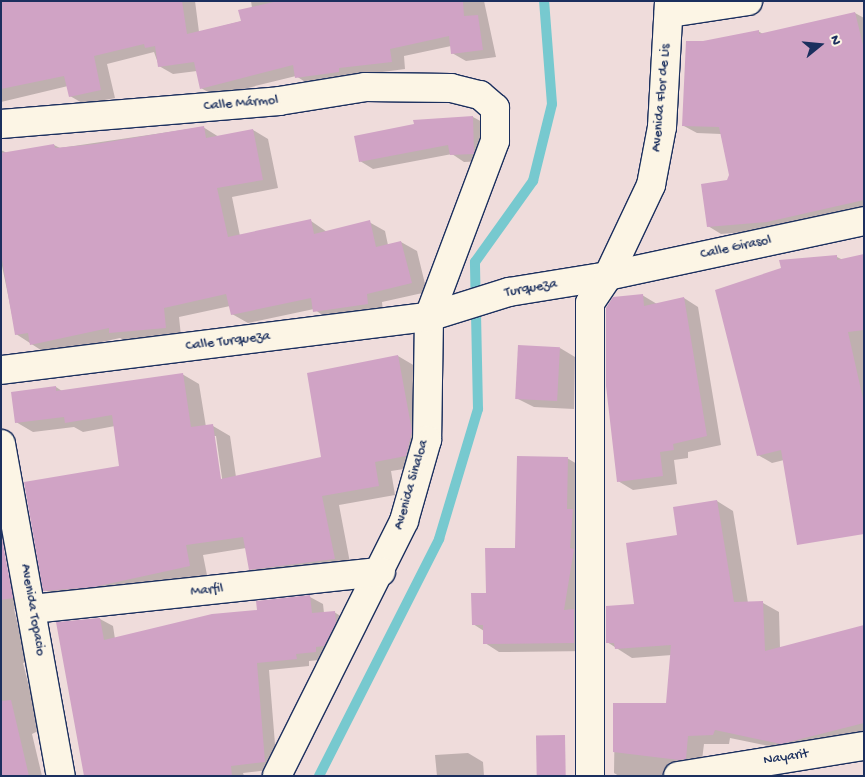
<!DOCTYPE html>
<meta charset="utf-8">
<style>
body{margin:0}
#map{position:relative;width:865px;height:777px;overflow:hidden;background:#efdcdb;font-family:"Gochi Hand",sans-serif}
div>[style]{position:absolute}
.shadow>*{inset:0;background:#0003}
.stream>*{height:10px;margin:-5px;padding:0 5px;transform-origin:5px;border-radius:5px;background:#77c9cf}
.building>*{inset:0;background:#d0a3c5;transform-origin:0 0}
.roads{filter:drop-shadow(1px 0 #1b2f5e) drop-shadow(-1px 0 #1b2f5e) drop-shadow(0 1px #1b2f5e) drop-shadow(0 -1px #1b2f5e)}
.minor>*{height:28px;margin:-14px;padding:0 14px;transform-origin:14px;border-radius:14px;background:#fcf5e5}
span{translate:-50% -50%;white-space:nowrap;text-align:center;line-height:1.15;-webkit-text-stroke:5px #fcf5e5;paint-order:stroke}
.street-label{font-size:14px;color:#1b2f5e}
.frame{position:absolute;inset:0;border:2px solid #1b2f5e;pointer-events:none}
.north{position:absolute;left:795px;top:20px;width:50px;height:50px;-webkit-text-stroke:4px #fcf5e5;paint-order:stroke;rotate:73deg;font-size:14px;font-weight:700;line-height:20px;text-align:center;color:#1b2f5e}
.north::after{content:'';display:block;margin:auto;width:18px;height:22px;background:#1b2f5e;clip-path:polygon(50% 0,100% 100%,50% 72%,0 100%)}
</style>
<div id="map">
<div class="shadow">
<i style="clip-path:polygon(1px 1px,195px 1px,199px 32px,242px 21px,252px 8px,251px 1px,484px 1px,496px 57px,466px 61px,452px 53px,451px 46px,404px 56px,405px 69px,352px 76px,310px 85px,296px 76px,215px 96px,201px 88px,197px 71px,173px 74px,159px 66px,154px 52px,107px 64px,115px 98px,84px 104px,70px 96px,68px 86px,1px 102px)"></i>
<i style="clip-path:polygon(855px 13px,864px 18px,864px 211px,781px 229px,721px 234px,708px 226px,730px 175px,721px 134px,697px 133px,684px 126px,703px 42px,758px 31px,763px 34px)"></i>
<i style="clip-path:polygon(473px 117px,486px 124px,486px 161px,464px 162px,452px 154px,373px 169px,360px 161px)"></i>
<i style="clip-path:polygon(203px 127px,219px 137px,253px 130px,268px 139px,278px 188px,232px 197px,240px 236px,311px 221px,327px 232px,369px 222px,385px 231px,388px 245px,401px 242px,417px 251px,427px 292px,382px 302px,383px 312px,329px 320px,314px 309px,248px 323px,232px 314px,230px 306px,179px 317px,181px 336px,126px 341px,120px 338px,47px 354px,16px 334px,1px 261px,1px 150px,7px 153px,54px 145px,60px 148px)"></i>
<i style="clip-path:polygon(864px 255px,864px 482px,784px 460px,772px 463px,758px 455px,837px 257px,843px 260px)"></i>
<i style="clip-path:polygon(642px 295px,657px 304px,684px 298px,698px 307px,721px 445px,688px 452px,688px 458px,674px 460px,677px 484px,633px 490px,618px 481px)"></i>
<i style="clip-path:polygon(560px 348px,575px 357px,574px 409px,534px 407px,518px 399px)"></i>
<i style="clip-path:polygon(evenodd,398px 356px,415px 366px,423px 466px,391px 471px,395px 495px,339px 505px,351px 568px,268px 579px,251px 569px,246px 548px,203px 555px,207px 575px,112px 596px,62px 600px,45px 590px,121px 467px,115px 426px,83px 432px,74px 427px,33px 432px,16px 422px,56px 387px,62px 391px,182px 374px,199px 384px,206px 427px,213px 426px,230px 436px,236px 477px,323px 458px,308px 374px,398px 356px,213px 436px,216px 436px,223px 485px,220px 485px,213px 436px)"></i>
<i style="clip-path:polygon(567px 458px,582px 467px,589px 651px,499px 652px,485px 643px,484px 631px,473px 624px)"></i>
<i style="clip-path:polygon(1px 493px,16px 544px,1px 547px)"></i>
<i style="clip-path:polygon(717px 501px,733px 511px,748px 603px,763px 603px,779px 612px,780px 648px,864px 626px,864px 737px,798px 752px,730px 738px,729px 744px,704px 744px,701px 768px,682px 776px,619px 776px,614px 773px,615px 704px,667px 705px,672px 655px,632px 658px,607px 642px,636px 605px,679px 536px)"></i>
<i style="clip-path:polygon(9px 576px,24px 585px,28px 606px,14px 609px,27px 662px,23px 663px,40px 730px,32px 734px,42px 776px,1px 776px,1px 578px)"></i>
<i style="clip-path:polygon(310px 597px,323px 604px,324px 613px,334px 612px,347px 620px,329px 659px,309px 661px,309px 666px,269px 670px,277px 769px,243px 773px,244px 776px,85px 776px,100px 619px,113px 626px,115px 639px,259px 611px)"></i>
<i style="clip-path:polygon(468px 753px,483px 762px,484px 776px,437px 776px,435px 755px)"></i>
</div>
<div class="stream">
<i style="left:319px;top:776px;width:266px;rotate:-63.1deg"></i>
<i style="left:439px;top:539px;width:136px;rotate:-73.3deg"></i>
<i style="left:478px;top:409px;width:147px;rotate:-91.2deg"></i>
<i style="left:475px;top:262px;width:100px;rotate:-54.4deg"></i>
<i style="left:533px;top:181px;width:79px;rotate:-76.1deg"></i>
<i style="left:552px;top:104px;width:103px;rotate:-94.4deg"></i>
</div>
<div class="building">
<i style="clip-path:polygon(1px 1px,182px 1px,187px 34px,241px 21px,238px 10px,278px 1px,463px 1px,464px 16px,478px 15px,483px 50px,451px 54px,449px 36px,390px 49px,392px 62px,339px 68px,339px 72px,295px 78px,293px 65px,200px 89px,194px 62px,158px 67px,155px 46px,145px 48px,144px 44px,94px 56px,101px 90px,69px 97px,64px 76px,1px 89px)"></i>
<i style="clip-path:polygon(855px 12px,864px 49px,864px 200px,767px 222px,707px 227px,701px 184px,727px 180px,729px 175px,719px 127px,682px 126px,686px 41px,703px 41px,759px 30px,759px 34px)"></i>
<i style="clip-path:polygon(473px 116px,474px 154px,450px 155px,448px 145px,359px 162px,354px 136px,414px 124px,413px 120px)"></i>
<i style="clip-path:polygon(204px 126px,206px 138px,253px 129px,263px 180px,217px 188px,228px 237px,311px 219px,314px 234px,370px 220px,376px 247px,401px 241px,412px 283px,367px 294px,368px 304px,313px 312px,311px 298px,231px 315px,226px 294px,164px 308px,166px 328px,109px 333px,109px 328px,30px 345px,28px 333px,15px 335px,1px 254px,1px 153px,54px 144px,55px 148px,96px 144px)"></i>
<i style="clip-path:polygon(864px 254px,864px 330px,848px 332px,864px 403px,864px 534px,797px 545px,781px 450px,757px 456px,715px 290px,781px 268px,779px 260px,837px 255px,837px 260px)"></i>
<i style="clip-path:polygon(643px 294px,644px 306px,684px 297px,707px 436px,673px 444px,674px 450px,660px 452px,663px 476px,617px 482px,606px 386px,606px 308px,613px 297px)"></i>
<i style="left:518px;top:345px;width:42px;height:54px;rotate:3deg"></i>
<i style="clip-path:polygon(398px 355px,412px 431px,406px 456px,375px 462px,379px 486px,322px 496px,335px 559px,249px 570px,243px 537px,186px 545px,190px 566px,94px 587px,43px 591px,24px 482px,119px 466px,112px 415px,65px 423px,64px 417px,15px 423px,11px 392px,56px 386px,56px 391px,183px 373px,191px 427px,213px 424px,221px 479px,321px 457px,307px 373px)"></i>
<i style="clip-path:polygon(517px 456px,568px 457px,567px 509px,573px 509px,570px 548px,574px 549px,564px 610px,574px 609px,574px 643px,483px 644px,483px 625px,472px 625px,471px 593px,486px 593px,485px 548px,515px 548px)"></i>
<i style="clip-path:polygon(717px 500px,734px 602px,763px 601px,765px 651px,864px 625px,864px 723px,781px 744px,715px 730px,713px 735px,688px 736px,686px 759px,679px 760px,613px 752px,613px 703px,666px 703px,671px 645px,615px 649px,614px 643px,606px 643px,606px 606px,634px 604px,626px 543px,677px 535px,673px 507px)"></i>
<i style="clip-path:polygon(1px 533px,13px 598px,1px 600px)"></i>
<i style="clip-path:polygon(310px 595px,312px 613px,335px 611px,336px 623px,324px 646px,316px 647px,316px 652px,296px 654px,297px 659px,257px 663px,265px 762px,231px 766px,232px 776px,84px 776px,56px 622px,100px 618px,104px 640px,212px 614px,257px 610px,256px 601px)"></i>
<i style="clip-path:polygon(11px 700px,29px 776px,1px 776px,1px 701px)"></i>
<i style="left:565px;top:735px;width:41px;height:29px;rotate:89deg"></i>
</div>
<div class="roads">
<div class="minor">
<i style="left:669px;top:13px;width:80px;rotate:-8.6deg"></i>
<i style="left:1px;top:124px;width:279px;rotate:-4.7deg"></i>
<i style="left:279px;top:101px;width:87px;rotate:-9.2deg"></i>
<i style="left:365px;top:87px;width:86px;rotate:0.7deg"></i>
<i style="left:451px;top:88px;width:30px;rotate:14deg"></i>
<i style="left:480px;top:95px;width:20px;rotate:41deg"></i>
<i style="left:495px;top:108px;width:33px;rotate:90deg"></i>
<i style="left:495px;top:141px;width:188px;rotate:110.6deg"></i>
<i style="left:429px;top:317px;width:123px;rotate:90.9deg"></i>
<i style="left:427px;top:440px;width:84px;rotate:105.9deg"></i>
<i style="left:404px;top:521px;width:285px;rotate:116.5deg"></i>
<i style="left:1px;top:370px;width:431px;rotate:-7.1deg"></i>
<i style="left:429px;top:317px;width:84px;rotate:-17.4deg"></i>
<i style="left:509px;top:292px;width:100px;rotate:-9.2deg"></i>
<i style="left:608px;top:276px;width:262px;rotate:-12.1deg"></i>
<i style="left:1px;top:444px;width:337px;rotate:79.8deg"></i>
<i style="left:32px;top:609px;width:351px;rotate:-6.1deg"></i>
<i style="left:590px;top:776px;width:473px;rotate:-90deg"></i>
<i style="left:590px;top:303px;width:32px;rotate:-56deg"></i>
<i style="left:608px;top:276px;width:101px;rotate:-64.7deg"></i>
<i style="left:651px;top:185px;width:59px;rotate:-79.3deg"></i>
<i style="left:662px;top:127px;width:126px;rotate:-86.8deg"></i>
<i style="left:678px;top:776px;width:188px;rotate:-9.2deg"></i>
</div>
</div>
<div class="street-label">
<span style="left:662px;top:98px;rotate:-85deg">Avenida Flor de Lis</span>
<span style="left:241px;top:104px;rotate:-5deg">Calle Mármol</span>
<span style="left:736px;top:248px;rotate:-12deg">Calle Girasol</span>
<span style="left:531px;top:289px;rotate:-10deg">Turqueza</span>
<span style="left:228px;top:342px;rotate:-7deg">Calle Turqueza</span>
<span style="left:412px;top:485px;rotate:-74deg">Avenida Sinaloa</span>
<span style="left:207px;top:591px;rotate:-6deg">Marfil</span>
<span style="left:32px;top:610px;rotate:80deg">Avenida Topacio</span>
<span style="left:786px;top:758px;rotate:-9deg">Nayarit</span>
</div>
<div class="frame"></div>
<div class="north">N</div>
</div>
